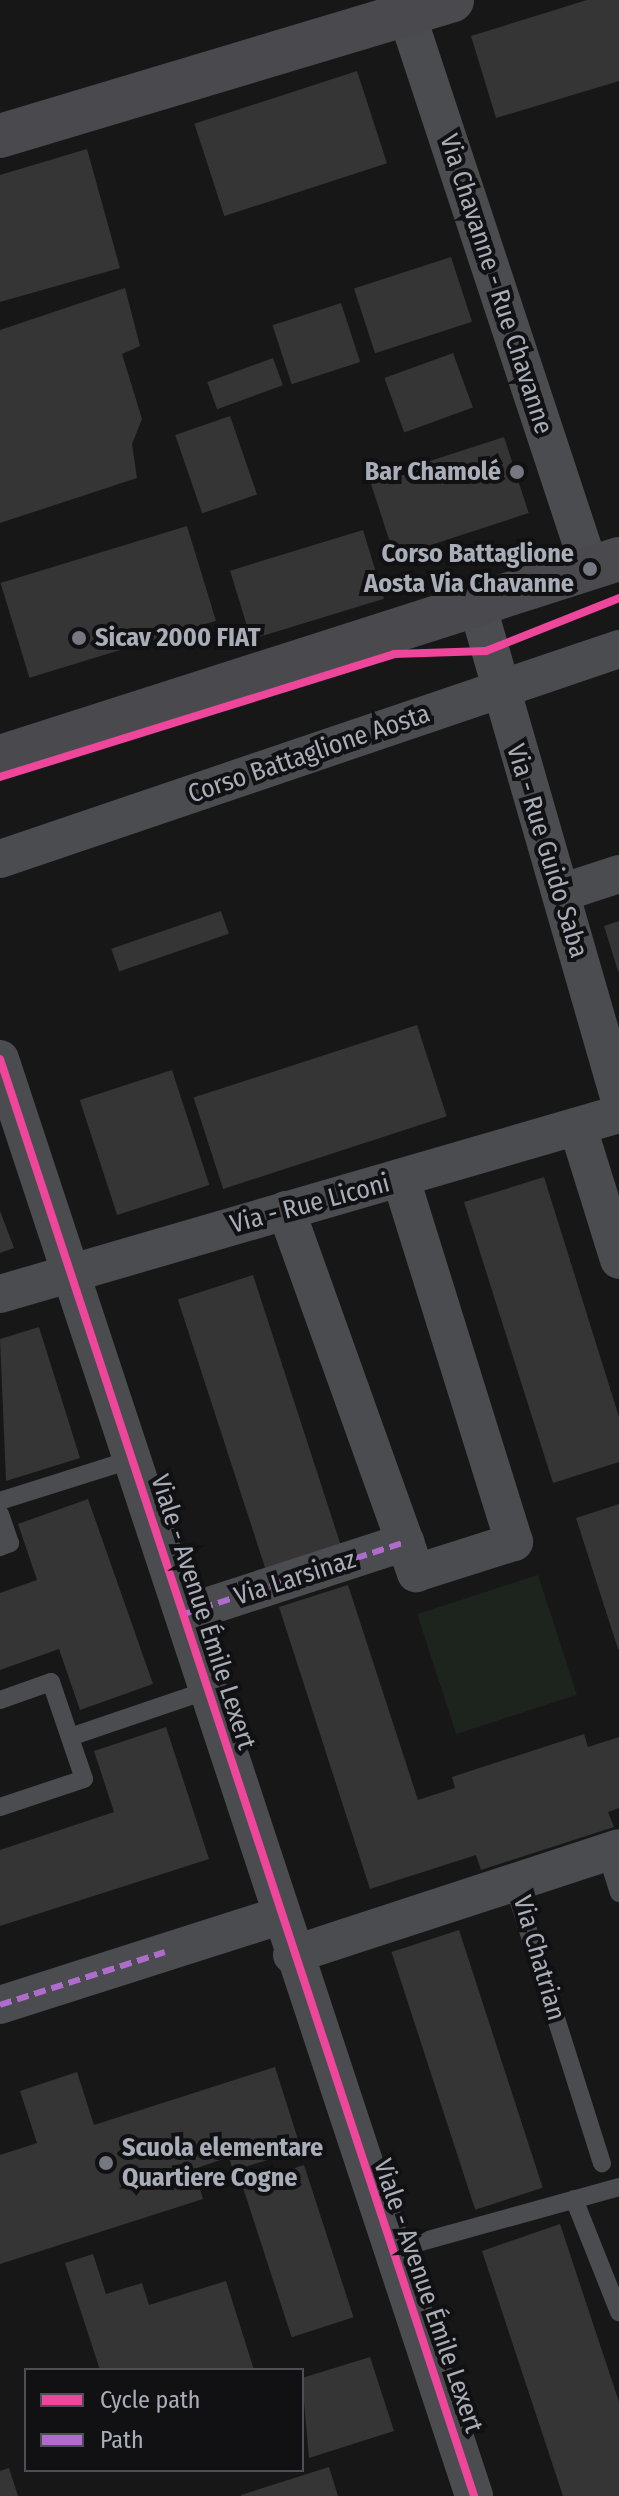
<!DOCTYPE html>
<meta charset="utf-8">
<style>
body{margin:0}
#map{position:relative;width:619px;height:2496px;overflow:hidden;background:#171717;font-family:"Fira Sans Condensed",sans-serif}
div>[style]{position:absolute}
.green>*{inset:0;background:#1d241e;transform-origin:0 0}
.building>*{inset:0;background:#353536;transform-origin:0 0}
.lane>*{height:18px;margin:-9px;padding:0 9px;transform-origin:9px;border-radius:9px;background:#4b4c50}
.street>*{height:38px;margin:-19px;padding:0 19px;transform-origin:19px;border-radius:19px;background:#4b4c50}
.secondary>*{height:44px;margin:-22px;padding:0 22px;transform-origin:22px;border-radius:22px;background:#4a4a4e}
.quiet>*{height:6px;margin-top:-3px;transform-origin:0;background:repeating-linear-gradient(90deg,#b06ccc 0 12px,transparent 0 18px)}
.cycleway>*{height:8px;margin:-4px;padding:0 4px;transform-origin:4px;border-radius:4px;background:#ed469a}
.dots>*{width:22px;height:22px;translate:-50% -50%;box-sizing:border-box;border:4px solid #111113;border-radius:50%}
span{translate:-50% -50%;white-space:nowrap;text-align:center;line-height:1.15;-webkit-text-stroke:8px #111113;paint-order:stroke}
.street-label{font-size:26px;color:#a8adb8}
.poi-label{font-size:26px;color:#a8adb8;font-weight:700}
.right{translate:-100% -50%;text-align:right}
.left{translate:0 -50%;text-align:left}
.legend{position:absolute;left:24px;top:2368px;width:280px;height:104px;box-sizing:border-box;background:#111113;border:2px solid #4d4f55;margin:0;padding:10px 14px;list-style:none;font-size:24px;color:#a8adb8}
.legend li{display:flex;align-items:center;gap:16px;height:40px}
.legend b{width:40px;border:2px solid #4d4f55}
</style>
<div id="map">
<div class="green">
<i style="left:538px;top:1575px;width:126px;height:127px;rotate:72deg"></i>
</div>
<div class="building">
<i style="clip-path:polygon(587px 0,619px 0,619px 81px,496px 118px,471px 36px)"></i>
<i style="left:357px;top:71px;width:97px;height:171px;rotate:72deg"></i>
<i style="clip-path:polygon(87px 149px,120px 268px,0 302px,0 175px)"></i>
<i style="left:451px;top:257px;width:68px;height:102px;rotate:72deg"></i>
<i style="clip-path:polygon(125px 288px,140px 346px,122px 354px,142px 419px,132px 444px,137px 478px,0 523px,0 330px)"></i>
<i style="left:341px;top:303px;width:62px;height:72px;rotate:72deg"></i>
<i style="left:453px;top:353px;width:58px;height:73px;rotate:70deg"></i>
<i style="left:273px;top:358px;width:29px;height:70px;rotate:70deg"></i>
<i style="left:230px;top:416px;width:83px;height:58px;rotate:71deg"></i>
<i style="left:504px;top:437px;width:80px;height:141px;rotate:72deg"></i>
<i style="left:187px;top:526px;width:99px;height:195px;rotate:73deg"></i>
<i style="left:363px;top:530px;width:72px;height:139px;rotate:73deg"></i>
<i style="left:221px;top:911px;width:24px;height:116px;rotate:71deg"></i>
<i style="clip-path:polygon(619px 921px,619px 971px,618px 971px,604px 926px)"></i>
<i style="left:417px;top:1025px;width:96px;height:235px;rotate:72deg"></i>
<i style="left:172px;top:1070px;width:121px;height:97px;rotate:72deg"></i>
<i style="clip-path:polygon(544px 1177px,619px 1417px,619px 1462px,553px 1483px,464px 1202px)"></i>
<i style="clip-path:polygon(0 1211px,14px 1248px,0 1253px)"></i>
<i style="left:253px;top:1275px;width:288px;height:79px;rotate:72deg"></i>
<i style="clip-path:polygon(39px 1327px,80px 1458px,6px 1481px,0 1339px)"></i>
<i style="clip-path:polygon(88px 1499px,153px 1684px,80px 1710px,59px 1649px,0 1670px,0 1593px,37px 1580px,18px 1524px)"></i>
<i style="clip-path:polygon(619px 1504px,619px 1649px,618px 1649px,576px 1518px)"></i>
<i style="clip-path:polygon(348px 1585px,418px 1800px,455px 1788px,452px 1777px,584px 1734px,588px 1747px,619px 1737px,619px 1808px,608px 1812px,614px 1827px,481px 1870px,476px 1855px,370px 1889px,279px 1607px)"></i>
<i style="clip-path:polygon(166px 1727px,209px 1859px,0 1926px,0 1850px,114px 1812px,94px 1751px)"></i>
<i style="left:459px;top:1930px;width:271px;height:71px;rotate:72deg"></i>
<i style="clip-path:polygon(275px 2067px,301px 2149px,233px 2171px,229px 2157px,194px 2169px,203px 2199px,0 2264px,0 2155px,37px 2143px,20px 2091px,77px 2072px,94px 2125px)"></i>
<i style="left:304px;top:2165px;width:160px;height:65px;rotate:72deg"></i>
<i style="clip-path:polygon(560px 2224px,619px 2402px,619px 2496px,563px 2496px,482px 2251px)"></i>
<i style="clip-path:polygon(93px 2254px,106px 2294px,142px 2283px,149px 2305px,226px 2281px,254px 2370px,100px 2370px,65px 2263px)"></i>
<i style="clip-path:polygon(370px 2357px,394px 2431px,309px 2458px,302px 2378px)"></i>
<i style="clip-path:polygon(329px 2467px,338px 2496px,241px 2496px,241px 2495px)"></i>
<i style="clip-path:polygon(9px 2468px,18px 2496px,0 2496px,0 2471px)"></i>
</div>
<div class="lane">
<i style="left:0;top:1501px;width:139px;rotate:-17.5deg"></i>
<i style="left:0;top:1514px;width:31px;rotate:71deg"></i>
<i style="left:10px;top:1543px;width:11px;rotate:158deg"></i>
<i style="left:0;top:1700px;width:54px;rotate:-19.4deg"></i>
<i style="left:51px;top:1682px;width:102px;rotate:71.2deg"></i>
<i style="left:84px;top:1779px;width:89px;rotate:161.6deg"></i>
<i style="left:70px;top:1737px;width:146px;rotate:-18.8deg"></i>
<i style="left:606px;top:1852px;width:43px;rotate:72.4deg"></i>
<i style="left:514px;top:1886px;width:291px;rotate:72.4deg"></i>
<i style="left:574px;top:2199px;width:122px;rotate:68.3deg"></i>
<i style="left:392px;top:2250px;width:236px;rotate:-15.5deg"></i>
</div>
<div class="street">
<i style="left:402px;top:0;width:599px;rotate:71.72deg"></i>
<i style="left:477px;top:604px;width:513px;rotate:73.93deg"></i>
<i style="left:0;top:859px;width:654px;rotate:-18.74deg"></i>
<i style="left:561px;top:893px;width:61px;rotate:-18.1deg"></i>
<i style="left:0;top:1059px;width:1513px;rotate:71.74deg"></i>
<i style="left:578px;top:1128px;width:138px;rotate:72.7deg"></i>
<i style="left:286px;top:1210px;width:386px;rotate:70.3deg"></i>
<i style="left:416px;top:1573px;width:103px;rotate:-17.6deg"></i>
<i style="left:514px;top:1542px;width:379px;rotate:-107.3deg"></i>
<i style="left:0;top:1294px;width:645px;rotate:-16.21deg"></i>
<i style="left:184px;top:1614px;width:233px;rotate:-18deg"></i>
<i style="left:292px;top:1955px;width:344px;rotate:-18.1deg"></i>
<i style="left:0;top:2005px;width:293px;rotate:-17.7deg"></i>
</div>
<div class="secondary">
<i style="left:0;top:136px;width:472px;rotate:-16.7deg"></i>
<i style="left:0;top:757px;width:650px;rotate:-17.74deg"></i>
</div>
<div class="quiet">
<i style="left:184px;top:1614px;width:233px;rotate:-18deg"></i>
<i style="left:0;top:2005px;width:173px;rotate:-17.8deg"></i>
</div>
<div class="cycleway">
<i style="left:0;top:777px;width:413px;rotate:-17.3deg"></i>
<i style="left:394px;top:654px;width:92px;rotate:-1.9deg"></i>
<i style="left:486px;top:651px;width:143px;rotate:-21.7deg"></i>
<i style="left:0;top:1059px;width:1513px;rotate:71.74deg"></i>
</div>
<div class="dots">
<i style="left:517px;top:472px;background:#757880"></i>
<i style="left:590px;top:569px;background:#757880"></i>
<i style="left:79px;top:638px;background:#757880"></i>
<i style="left:106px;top:2163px;background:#757880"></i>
</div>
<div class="street-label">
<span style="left:496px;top:284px;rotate:72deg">Via Chavanne - Rue Chavanne</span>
<span style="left:309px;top:754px;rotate:-19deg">Corso Battaglione Aosta</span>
<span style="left:547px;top:851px;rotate:73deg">Via - Rue Guido Saba</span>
<span style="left:310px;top:1204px;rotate:-15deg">Via - Rue Liconi</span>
<span style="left:295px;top:1578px;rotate:-18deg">Via Larsinaz</span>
<span style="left:203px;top:1612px;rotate:72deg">Viale - Avenue Émile Lexert</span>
<span style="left:539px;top:1958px;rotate:74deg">Via Chatrian</span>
<span style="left:428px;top:2296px;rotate:71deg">Viale - Avenue Émile Lexert</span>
</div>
<div class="poi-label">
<span class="right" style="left:501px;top:472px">Bar Chamolé</span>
<span class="right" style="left:574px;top:569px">Corso Battaglione<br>Aosta Via Chavanne</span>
<span class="left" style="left:95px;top:638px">Sicav 2000 FIAT</span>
<span class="left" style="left:122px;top:2163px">Scuola elementare<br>Quartiere Cogne</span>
</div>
<ul class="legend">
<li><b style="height:10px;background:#ed469a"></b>Cycle path</li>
<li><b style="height:10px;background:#b06ccc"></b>Path</li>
</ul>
</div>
